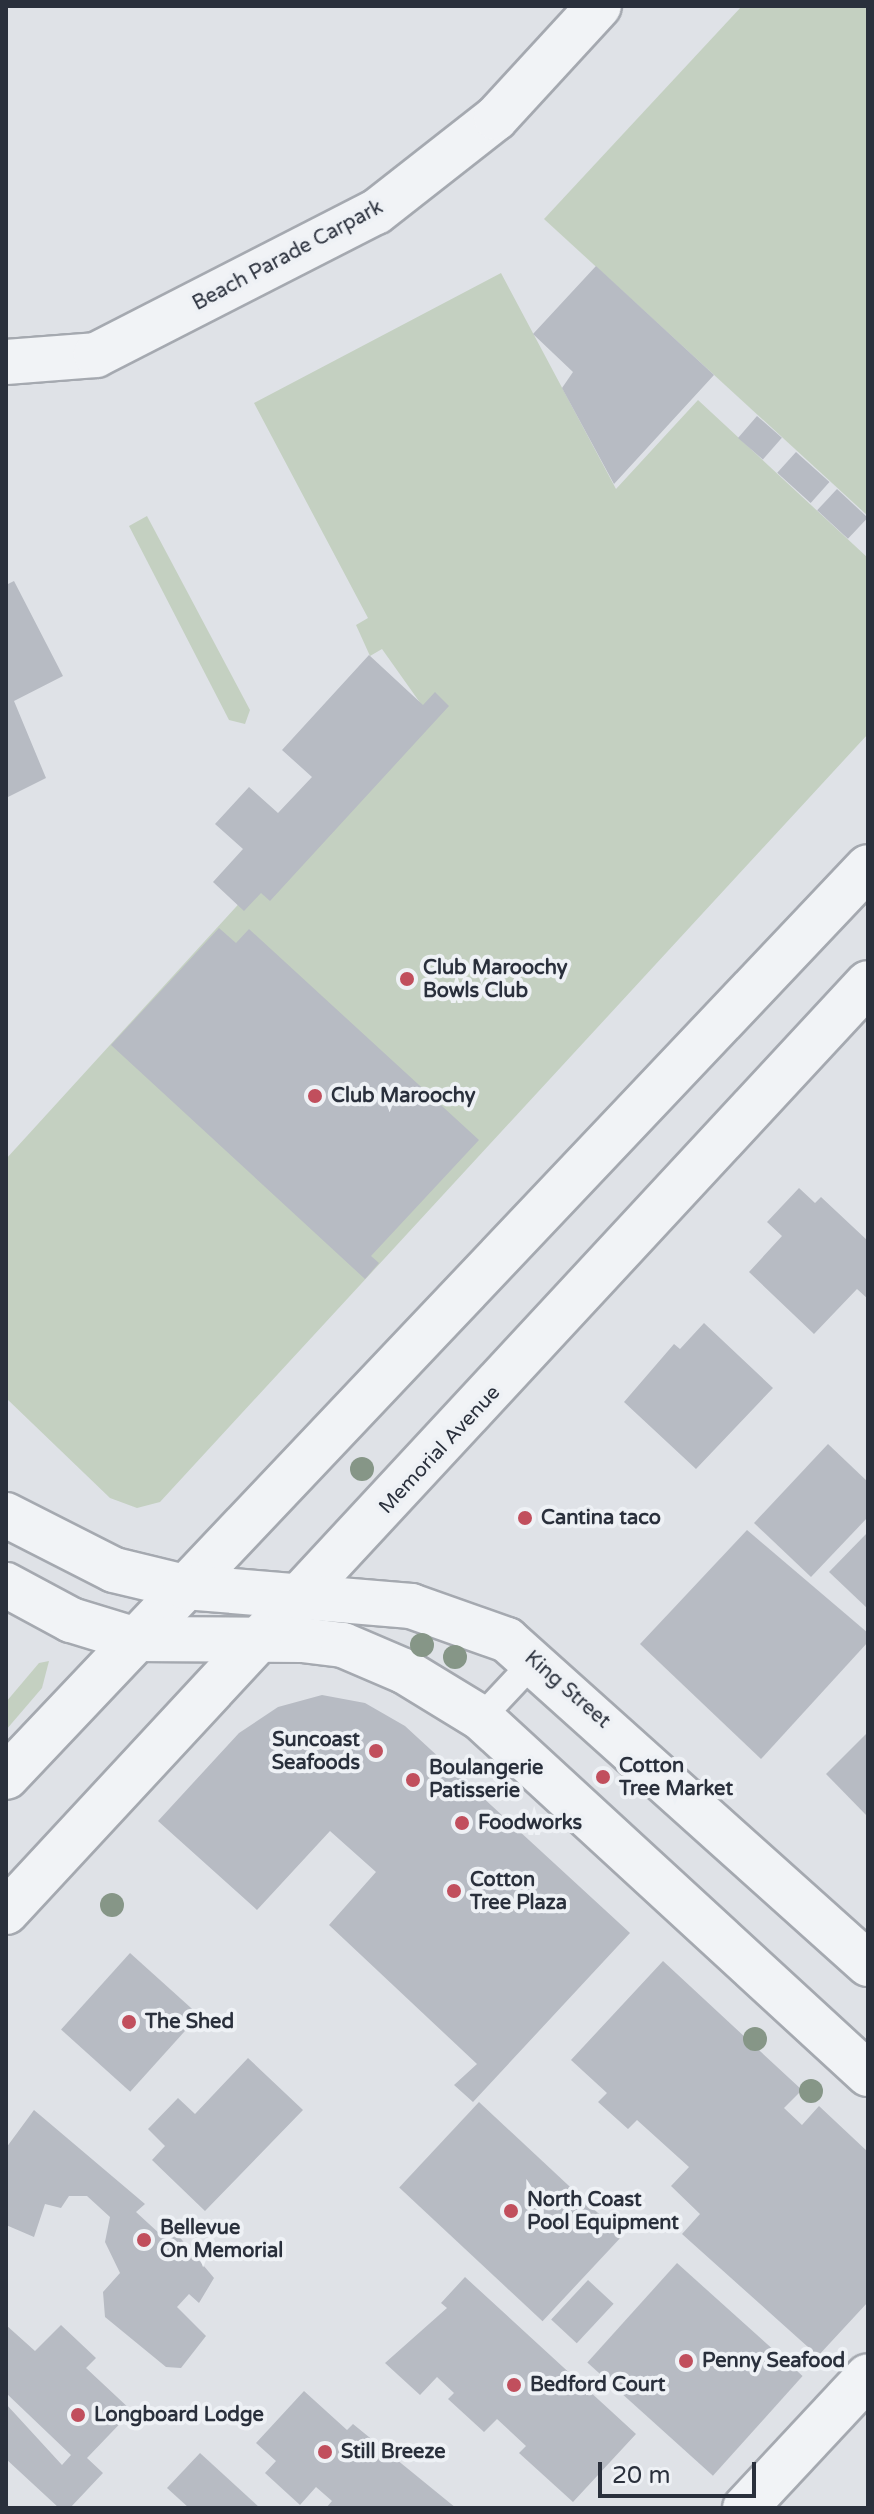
<!DOCTYPE html>
<style>
body{margin:0}
#map{position:relative;width:874px;height:2514px;overflow:hidden;background:#dfe2e7;font-family:"Varela Round",sans-serif}
div>[style]{position:absolute}
.green>*{inset:0;background:#c4d0c1}
.building>*{inset:0;background:#b7bbc3;transform-origin:0 0}
.roads{filter:drop-shadow(2px 0 #a5a9b0) drop-shadow(-2px 0 #a5a9b0) drop-shadow(0 2px #a5a9b0) drop-shadow(0 -2px #a5a9b0)}
.service>*{height:26px;margin:-13px;padding:0 13px;transform-origin:13px;border-radius:13px;background:#f1f3f6}
.minor>*{height:44px;margin:-22px;padding:0 22px;transform-origin:22px;border-radius:22px;background:#f1f3f6}
.tertiary>*{height:44px;margin:-22px;padding:0 22px;transform-origin:22px;border-radius:22px;background:#f1f3f6}
.trees>*{width:24px;height:24px;margin:-12px;border-radius:50%;background:#869687}
.dots>*{width:22px;height:22px;translate:-50% -50%;box-sizing:border-box;border:4px solid #eef1f5;border-radius:50%}
span{translate:-50% -50%;white-space:nowrap;text-align:center;line-height:1.15;-webkit-text-stroke:8px #eef1f5;paint-order:stroke}
.street-label{font-size:20px;color:#2a303c}
.poi-label{font-size:20px;color:#2a303c;font-weight:700}
.left{translate:0 -50%;text-align:left}
.right{translate:-100% -50%;text-align:right}
.frame{position:absolute;inset:0;border:8px solid #2a303c;pointer-events:none}
.scale{position:absolute;left:598px;top:2462px;width:158px;height:36px;box-sizing:border-box;border:4px solid #2a303c;border-top:0;padding-left:10px;font-size:24px;line-height:28px;white-space:nowrap;color:#2a303c;-webkit-text-stroke:6px #eef1f5;paint-order:stroke}
</style>
<div id="map">
<div class="green">
<i style="clip-path:polygon(742px 6px,868px 6px,868px 516px,544px 219px)"></i>
<i style="clip-path:polygon(501px 273px,616px 489px,698px 400px,868px 558px,868px 734px,160px 1502px,137px 1508px,110px 1498px,6px 1398px,6px 1159px,421px 704px,382px 649px,370px 656px,356px 625px,368px 618px,254px 403px)"></i>
<i style="clip-path:polygon(147px 516px,250px 710px,245px 724px,229px 720px,129px 526px)"></i>
<i style="clip-path:polygon(49px 1661px,42px 1688px,6px 1730px,6px 1702px,39px 1663px)"></i>
</div>
<div class="building">
<i style="clip-path:polygon(596px 266px,714px 375px,614px 484px,562px 388px,573px 372px,533px 334px)"></i>
<i style="left:757px;top:416px;width:33px;height:29px;rotate:41deg"></i>
<i style="left:796px;top:452px;width:45px;height:28px;rotate:42deg"></i>
<i style="left:837px;top:489px;width:42px;height:29px;rotate:43deg"></i>
<i style="clip-path:polygon(14px 581px,63px 676px,14px 701px,46px 778px,6px 798px,6px 585px)"></i>
<i style="clip-path:polygon(369px 655px,423px 705px,435px 692px,449px 706px,270px 901px,261px 893px,244px 911px,213px 882px,243px 849px,215px 824px,249px 787px,278px 813px,312px 777px,282px 750px)"></i>
<i style="clip-path:polygon(219px 928px,236px 943px,249px 929px,479px 1140px,371px 1256px,379px 1263px,365px 1279px,111px 1045px)"></i>
<i style="clip-path:polygon(799px 1188px,815px 1203px,821px 1197px,868px 1241px,868px 1299px,857px 1289px,814px 1334px,749px 1272px,782px 1236px,767px 1222px)"></i>
<i style="clip-path:polygon(704px 1323px,773px 1388px,696px 1469px,624px 1402px,674px 1344px,680px 1349px)"></i>
<i style="clip-path:polygon(828px 1444px,868px 1482px,868px 1517px,811px 1577px,754px 1523px)"></i>
<i style="clip-path:polygon(747px 1530px,868px 1633px,868px 1642px,761px 1759px,640px 1644px)"></i>
<i style="clip-path:polygon(868px 1532px,868px 1609px,829px 1572px)"></i>
<i style="clip-path:polygon(322px 1695px,365px 1703px,405px 1726px,630px 1933px,473px 2102px,454px 2085px,477px 2064px,329px 1925px,376px 1872px,330px 1831px,257px 1910px,158px 1821px,239px 1733px,278px 1707px)"></i>
<i style="clip-path:polygon(868px 1732px,868px 1817px,826px 1774px)"></i>
<i style="left:130px;top:1953px;width:93px;height:103px;rotate:42deg"></i>
<i style="clip-path:polygon(663px 1961px,802px 2090px,784px 2108px,802px 2125px,819px 2106px,868px 2152px,868px 2302px,818px 2356px,682px 2234px,700px 2214px,671px 2186px,689px 2167px,637px 2120px,628px 2129px,598px 2102px,607px 2093px,571px 2060px)"></i>
<i style="clip-path:polygon(248px 2058px,303px 2110px,205px 2211px,152px 2160px,165px 2146px,148px 2129px,178px 2098px,195px 2114px)"></i>
<i style="left:479px;top:2102px;width:196px;height:117px;rotate:43deg"></i>
<i style="clip-path:polygon(34px 2110px,145px 2204px,136px 2212px,161px 2235px,177px 2234px,214px 2278px,199px 2303px,189px 2294px,177px 2307px,206px 2336px,181px 2368px,166px 2367px,105px 2317px,103px 2292px,120px 2273px,105px 2242px,110px 2217px,87px 2196px,69px 2196px,61px 2208px,45px 2204px,34px 2237px,6px 2225px,6px 2148px)"></i>
<i style="left:677px;top:2263px;width:169px;height:134px;rotate:42deg"></i>
<i style="clip-path:polygon(465px 2277px,636px 2434px,573px 2502px,519px 2453px,526px 2446px,497px 2419px,484px 2432px,448px 2399px,454px 2393px,437px 2377px,420px 2395px,385px 2363px,447px 2308px,441px 2303px)"></i>
<i style="left:588px;top:2280px;width:35px;height:54px;rotate:43deg"></i>
<i style="clip-path:polygon(6px 2325px,35px 2351px,61px 2325px,96px 2358px,86px 2368px,132px 2411px,87px 2458px,103px 2473px,70px 2508px,59px 2508px,6px 2459px,6px 2404px,62px 2465px,71px 2455px,6px 2393px)"></i>
<i style="clip-path:polygon(304px 2391px,347px 2430px,353px 2424px,456px 2508px,326px 2508px,332px 2501px,316px 2487px,300px 2505px,265px 2473px,276px 2461px,256px 2443px)"></i>
<i style="clip-path:polygon(200px 2453px,260px 2508px,189px 2508px,167px 2488px)"></i>
</div>
<div class="roads">
<div class="service">
<i style="left:481px;top:1718px;width:81px;rotate:-47deg"></i>
</div>
<div class="minor">
<i style="left:6px;top:362px;width:90px;rotate:-4.4deg"></i>
<i style="left:96px;top:355px;width:314px;rotate:-27.1deg"></i>
<i style="left:376px;top:212px;width:152px;rotate:-38.1deg"></i>
<i style="left:496px;top:118px;width:152px;rotate:-47.4deg"></i>
<i style="left:6px;top:1777px;width:1253px;rotate:-46.55deg"></i>
<i style="left:6px;top:1912px;width:1267px;rotate:-47.14deg"></i>
<i style="left:745px;top:2508px;width:180px;rotate:-47deg"></i>
</div>
<div class="tertiary">
<i style="left:6px;top:1515px;width:121px;rotate:27deg"></i>
<i style="left:114px;top:1570px;width:73px;rotate:13.5deg"></i>
<i style="left:185px;top:1587px;width:227px;rotate:4.8deg"></i>
<i style="left:411px;top:1606px;width:102px;rotate:19.5deg"></i>
<i style="left:507px;top:1640px;width:485px;rotate:41.9deg"></i>
<i style="left:6px;top:1585px;width:74px;rotate:28.3deg"></i>
<i style="left:71px;top:1620px;width:65px;rotate:17deg"></i>
<i style="left:133px;top:1639px;width:169px;rotate:0.3deg"></i>
<i style="left:302px;top:1640px;width:41px;rotate:7deg"></i>
<i style="left:343px;top:1645px;width:66px;rotate:23.1deg"></i>
<i style="left:404px;top:1671px;width:90px;rotate:31.4deg"></i>
<i style="left:481px;top:1718px;width:526px;rotate:42.61deg"></i>
</div>
</div>
<div class="trees">
<i style="left:362px;top:1469px"></i>
<i style="left:422px;top:1645px"></i>
<i style="left:455px;top:1657px"></i>
<i style="left:112px;top:1905px"></i>
<i style="left:755px;top:2039px"></i>
<i style="left:811px;top:2091px"></i>
</div>
<div class="dots">
<i style="left:407px;top:979px;background:#c14f5d"></i>
<i style="left:315px;top:1096px;background:#c14f5d"></i>
<i style="left:525px;top:1518px;background:#c14f5d"></i>
<i style="left:376px;top:1751px;background:#c14f5d"></i>
<i style="left:603px;top:1777px;background:#c14f5d"></i>
<i style="left:413px;top:1780px;background:#c14f5d"></i>
<i style="left:462px;top:1823px;background:#c14f5d"></i>
<i style="left:454px;top:1891px;background:#c14f5d"></i>
<i style="left:129px;top:2022px;background:#c14f5d"></i>
<i style="left:511px;top:2211px;background:#c14f5d"></i>
<i style="left:144px;top:2240px;background:#c14f5d"></i>
<i style="left:686px;top:2361px;background:#c14f5d"></i>
<i style="left:514px;top:2385px;background:#c14f5d"></i>
<i style="left:78px;top:2415px;background:#c14f5d"></i>
<i style="left:325px;top:2452px;background:#c14f5d"></i>
</div>
<div class="street-label">
<span style="left:288px;top:256px;rotate:-28deg">Beach Parade Carpark</span>
<span style="left:440px;top:1450px;rotate:-47deg">Memorial Avenue</span>
<span style="left:567px;top:1690px;rotate:41deg">King Street</span>
</div>
<div class="poi-label">
<span class="left" style="left:423px;top:980px">Club Maroochy<br>Bowls Club</span>
<span class="left" style="left:331px;top:1096px">Club Maroochy</span>
<span class="left" style="left:541px;top:1518px">Cantina taco</span>
<span class="right" style="left:360px;top:1752px">Suncoast<br>Seafoods</span>
<span class="left" style="left:619px;top:1778px">Cotton<br>Tree Market</span>
<span class="left" style="left:429px;top:1780px">Boulangerie<br>Patisserie</span>
<span class="left" style="left:478px;top:1823px">Foodworks</span>
<span class="left" style="left:470px;top:1892px">Cotton<br>Tree Plaza</span>
<span class="left" style="left:145px;top:2022px">The Shed</span>
<span class="left" style="left:527px;top:2212px">North Coast<br>Pool Equipment</span>
<span class="left" style="left:160px;top:2240px">Bellevue<br>On Memorial</span>
<span class="left" style="left:702px;top:2361px">Penny Seafood</span>
<span class="left" style="left:530px;top:2385px">Bedford Court</span>
<span class="left" style="left:94px;top:2415px">Longboard Lodge</span>
<span class="left" style="left:341px;top:2452px">Still Breeze</span>
</div>
<div class="frame"></div>
<div class="scale">20 m</div>
</div>
